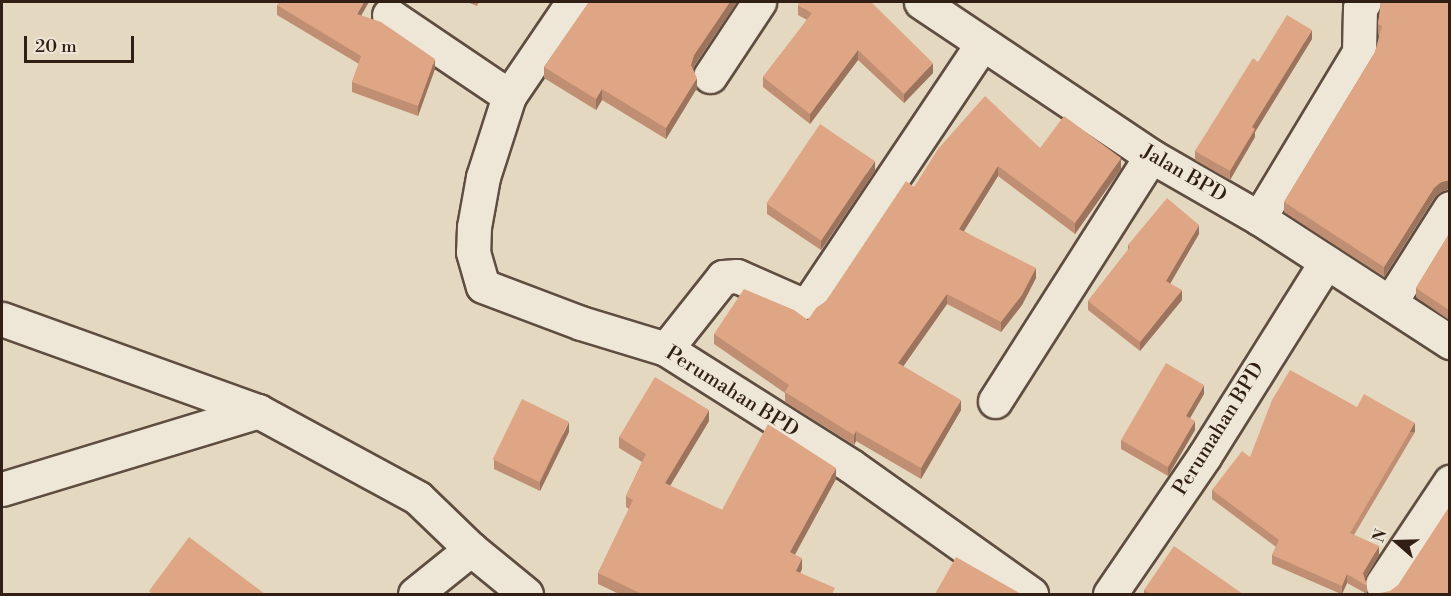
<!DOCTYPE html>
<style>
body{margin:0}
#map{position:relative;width:1451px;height:596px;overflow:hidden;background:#e5d8c0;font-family:"Libre Bodoni",serif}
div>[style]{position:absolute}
.roads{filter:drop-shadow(2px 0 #5e4d40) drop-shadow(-2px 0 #5e4d40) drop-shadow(0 2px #5e4d40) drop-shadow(0 -2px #5e4d40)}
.minor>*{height:33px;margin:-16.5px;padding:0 16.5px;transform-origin:16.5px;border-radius:16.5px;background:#eee6d6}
.wall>*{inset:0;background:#c08f73}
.shaded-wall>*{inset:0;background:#9c745e;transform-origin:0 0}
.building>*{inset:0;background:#dfa686;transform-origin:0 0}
span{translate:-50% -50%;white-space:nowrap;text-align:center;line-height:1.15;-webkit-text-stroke:5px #eee6d6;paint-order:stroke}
.street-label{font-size:20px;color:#311f15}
.frame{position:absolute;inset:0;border:3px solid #311f15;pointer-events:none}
.north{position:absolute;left:1367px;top:512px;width:60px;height:60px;-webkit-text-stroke:4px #eee6d6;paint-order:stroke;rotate:290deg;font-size:16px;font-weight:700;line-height:24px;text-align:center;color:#311f15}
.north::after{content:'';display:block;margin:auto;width:21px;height:27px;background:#311f15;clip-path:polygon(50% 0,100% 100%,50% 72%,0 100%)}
.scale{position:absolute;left:24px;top:36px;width:110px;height:27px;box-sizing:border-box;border:3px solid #311f15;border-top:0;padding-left:8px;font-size:18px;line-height:21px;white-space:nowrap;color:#311f15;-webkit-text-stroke:4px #eee6d6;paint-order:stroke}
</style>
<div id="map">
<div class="roads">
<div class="minor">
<i style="left:921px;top:2px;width:277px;rotate:33.8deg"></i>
<i style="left:1151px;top:156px;width:125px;rotate:29.9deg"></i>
<i style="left:1259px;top:218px;width:228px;rotate:33deg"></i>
<i style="left:389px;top:15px;width:145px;rotate:34deg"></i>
<i style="left:509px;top:96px;width:114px;rotate:-55.8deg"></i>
<i style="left:710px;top:76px;width:89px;rotate:-56.5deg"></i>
<i style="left:509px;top:96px;width:85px;rotate:107.8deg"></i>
<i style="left:483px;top:177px;width:51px;rotate:100.2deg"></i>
<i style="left:474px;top:227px;width:25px;rotate:92deg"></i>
<i style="left:473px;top:252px;width:35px;rotate:74deg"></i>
<i style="left:483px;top:286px;width:105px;rotate:20.7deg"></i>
<i style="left:581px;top:323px;width:89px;rotate:17deg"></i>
<i style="left:666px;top:349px;width:219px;rotate:32.3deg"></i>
<i style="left:851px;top:466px;width:221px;rotate:35.4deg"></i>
<i style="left:1259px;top:218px;width:194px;rotate:-58.9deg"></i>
<i style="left:1359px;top:52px;width:44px;rotate:-88.7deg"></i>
<i style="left:1360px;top:8px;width:7px;rotate:-56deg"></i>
<i style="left:1391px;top:301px;width:110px;rotate:-57.6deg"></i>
<i style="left:2px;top:319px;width:272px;rotate:19.8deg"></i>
<i style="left:258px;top:411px;width:182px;rotate:28.5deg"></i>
<i style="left:418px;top:498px;width:74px;rotate:43.9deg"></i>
<i style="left:471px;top:549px;width:71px;rotate:39.3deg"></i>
<i style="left:666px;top:349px;width:92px;rotate:-51.6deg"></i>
<i style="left:723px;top:277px;width:14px;rotate:-4deg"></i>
<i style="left:737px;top:276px;width:67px;rotate:23.9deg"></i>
<i style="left:798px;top:303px;width:12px;rotate:-9deg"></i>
<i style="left:810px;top:301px;width:309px;rotate:-56.2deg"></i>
<i style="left:995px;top:401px;width:290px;rotate:-57.5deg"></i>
<i style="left:2px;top:489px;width:268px;rotate:-16.9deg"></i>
<i style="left:1382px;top:584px;width:123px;rotate:-56.3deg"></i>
<i style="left:415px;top:594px;width:72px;rotate:-38.8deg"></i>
<i style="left:1110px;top:594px;width:168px;rotate:-55.6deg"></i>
<i style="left:1205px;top:455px;width:228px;rotate:-57.9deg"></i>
</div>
</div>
<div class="wall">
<i style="clip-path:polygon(467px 2px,479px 2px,477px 6px)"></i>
<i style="clip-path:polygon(589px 2px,737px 2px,694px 66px,693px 69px,697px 88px,666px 139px,602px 100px,596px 110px,544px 78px,544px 67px)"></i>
<i style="clip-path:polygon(1381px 2px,1441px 192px,1434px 198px,1384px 277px,1284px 212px,1284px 202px,1375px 52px,1380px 35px,1378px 34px,1378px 24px)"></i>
<i style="clip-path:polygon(277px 5px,361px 15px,435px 69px,418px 116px,352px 92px,352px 82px,359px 64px,277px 15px)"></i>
<i style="clip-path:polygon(798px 5px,933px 73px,904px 103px,858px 60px,810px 124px,763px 87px,763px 77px,807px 20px,798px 15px)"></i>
<i style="clip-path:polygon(1312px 39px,1255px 132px,1255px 137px,1230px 180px,1195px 160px,1195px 151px,1258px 62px)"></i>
<i style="clip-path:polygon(1040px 148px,1121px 169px,1075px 234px,998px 176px,964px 231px,1036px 278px,1022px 305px,1001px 332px,947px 304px,903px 366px,961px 410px,921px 479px,856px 441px,854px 445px,785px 402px,785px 393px,714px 344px,714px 334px,808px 320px,826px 301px,914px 187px)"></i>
<i style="clip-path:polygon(875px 171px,821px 250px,767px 214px,767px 204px)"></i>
<i style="clip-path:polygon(1199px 234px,1170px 283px,1182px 300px,1140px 351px,1088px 310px,1088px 301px,1128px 250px,1128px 245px)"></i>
<i style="clip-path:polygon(1449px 234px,1449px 320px,1416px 297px,1416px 288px)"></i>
<i style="clip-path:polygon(1204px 394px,1190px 418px,1195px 430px,1168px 476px,1121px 449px,1121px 440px)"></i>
<i style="clip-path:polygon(1357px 407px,1415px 432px,1354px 535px,1379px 555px,1365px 579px,1367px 586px,1367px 594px,1347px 583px,1342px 594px,1341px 594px,1272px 564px,1272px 555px,1276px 547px,1212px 499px,1212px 490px,1250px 457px)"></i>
<i style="clip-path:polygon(709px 421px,670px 486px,722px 510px,836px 479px,795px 555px,802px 569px,800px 573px,835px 594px,619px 594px,598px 584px,598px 573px,629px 509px,626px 507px,626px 496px,642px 462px,619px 448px,619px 437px)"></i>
<i style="clip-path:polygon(569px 432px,540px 491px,494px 469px,494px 460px)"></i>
<i style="clip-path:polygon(1144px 590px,1243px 594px,1144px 594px)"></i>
</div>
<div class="shaded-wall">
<i style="clip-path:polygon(364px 2px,369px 2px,357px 23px,357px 14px)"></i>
<i style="clip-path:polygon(730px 2px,737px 2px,694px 66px,691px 75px,691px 65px,694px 55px)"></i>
<i style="clip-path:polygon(1312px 30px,1312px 39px,1255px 132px,1255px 137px,1230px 180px,1230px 171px,1252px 127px)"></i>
<i style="clip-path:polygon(858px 50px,858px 60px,810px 124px,810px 114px)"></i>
<i style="clip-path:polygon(435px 59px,435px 69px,418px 116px,418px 106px)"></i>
<i style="clip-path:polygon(933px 63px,933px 73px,904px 103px,904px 94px)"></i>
<i style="clip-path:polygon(697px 78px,697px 88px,666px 139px,666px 128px)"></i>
<i style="clip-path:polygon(602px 89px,602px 100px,596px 110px,596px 99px)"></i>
<i style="clip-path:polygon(1121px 158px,1121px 169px,1075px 234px,1075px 223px)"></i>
<i style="clip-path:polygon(875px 161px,875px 171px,821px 250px,821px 241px)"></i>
<i style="clip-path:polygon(998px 166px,998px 176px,959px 239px,959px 229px)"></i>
<i style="clip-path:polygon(1449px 180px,1449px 189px,1441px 192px,1434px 198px,1384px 277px,1384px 267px,1434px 188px,1441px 182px)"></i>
<i style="clip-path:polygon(1199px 225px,1199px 234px,1166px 291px,1166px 281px)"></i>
<i style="clip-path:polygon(1036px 268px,1036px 278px,1022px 305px,1001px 332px,1001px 322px)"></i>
<i style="clip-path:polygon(1182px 290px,1182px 300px,1140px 351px,1140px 342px)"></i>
<i style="clip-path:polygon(947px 294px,947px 304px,898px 374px,898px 363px)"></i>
<i style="clip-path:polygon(1204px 385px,1204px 394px,1186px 425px,1186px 416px)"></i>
<i style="clip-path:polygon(961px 400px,961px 410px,921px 479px,921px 468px)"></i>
<i style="clip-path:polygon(709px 410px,709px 421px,665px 494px,665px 483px)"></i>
<i style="clip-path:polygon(1195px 421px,1195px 430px,1168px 476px,1168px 467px)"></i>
<i style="clip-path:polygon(569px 422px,569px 432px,540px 491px,540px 482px)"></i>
<i style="left:1415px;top:423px;width:9px;height:128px;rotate:90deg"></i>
<i style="clip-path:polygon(856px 431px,856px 441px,854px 445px,854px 435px)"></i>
<i style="clip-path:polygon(836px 468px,836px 479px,790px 563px,790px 552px)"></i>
<i style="clip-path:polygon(1379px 546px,1379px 555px,1363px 582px,1363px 573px)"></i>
<i style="clip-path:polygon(802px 558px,802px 569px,796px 582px,796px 571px)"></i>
<i style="clip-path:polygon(1347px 574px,1347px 583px,1342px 594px,1342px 586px)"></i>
</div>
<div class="building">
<i style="clip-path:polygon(279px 2px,364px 2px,357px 14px,381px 22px,435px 59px,418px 106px,352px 82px,361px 56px,277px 5px)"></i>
<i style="clip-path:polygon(589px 2px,730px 2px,694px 55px,691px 65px,697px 78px,666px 128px,602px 89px,596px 99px,544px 67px)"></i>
<i style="clip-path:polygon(799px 2px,871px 2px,933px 63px,904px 94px,858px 50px,810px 114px,763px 77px,812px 13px,798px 5px)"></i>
<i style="clip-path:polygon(1381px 2px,1449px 2px,1449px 180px,1441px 182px,1434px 188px,1384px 267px,1284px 202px,1375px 52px,1382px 26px,1378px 24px)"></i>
<i style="clip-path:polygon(1287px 15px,1312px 30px,1252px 127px,1255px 129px,1230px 171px,1195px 151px,1253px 58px,1258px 62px)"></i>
<i style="clip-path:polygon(985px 96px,1040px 148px,1064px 116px,1121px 158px,1075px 223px,998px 166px,959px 229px,1036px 268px,1022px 295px,1001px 322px,947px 294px,898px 363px,961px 400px,921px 468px,856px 431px,854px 435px,785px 392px,789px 385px,714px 334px,744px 289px,794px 310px,808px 320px,816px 308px,826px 301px,906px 181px,914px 187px,938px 149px)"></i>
<i style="left:820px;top:124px;width:66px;height:96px;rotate:34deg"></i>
<i style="clip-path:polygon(1167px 198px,1199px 225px,1166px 281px,1182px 290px,1140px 342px,1088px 301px,1130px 247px,1128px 245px)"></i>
<i style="clip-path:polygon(1449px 234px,1449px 310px,1416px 288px)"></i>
<i style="clip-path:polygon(1166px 363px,1204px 385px,1186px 416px,1195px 421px,1168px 467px,1121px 440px)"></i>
<i style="clip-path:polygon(1290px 370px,1357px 407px,1364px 394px,1415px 423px,1350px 533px,1379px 546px,1363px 573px,1367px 586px,1347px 574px,1342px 586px,1272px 555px,1279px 540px,1212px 490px,1242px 451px,1250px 457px,1272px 400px)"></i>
<i style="clip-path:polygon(655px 377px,709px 410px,665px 483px,722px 510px,768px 424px,836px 468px,790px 552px,802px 558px,796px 571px,835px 588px,832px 594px,642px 594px,598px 573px,633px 500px,626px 496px,646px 454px,619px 437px)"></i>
<i style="left:522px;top:399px;width:52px;height:67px;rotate:26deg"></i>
<i style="clip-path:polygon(1449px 507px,1449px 594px,1383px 594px,1380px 593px,1390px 591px,1398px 585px)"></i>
<i style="clip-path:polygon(189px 537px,265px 594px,151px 594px,152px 594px,149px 591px)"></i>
<i style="clip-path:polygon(1174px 546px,1243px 594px,1151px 594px,1144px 590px)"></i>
<i style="clip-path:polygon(956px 557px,1021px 594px,935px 594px)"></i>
</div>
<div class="street-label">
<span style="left:1184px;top:174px;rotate:30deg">Jalan BPD</span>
<span style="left:732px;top:392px;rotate:32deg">Perumahan BPD</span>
<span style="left:1219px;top:429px;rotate:-58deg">Perumahan BPD</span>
</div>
<div class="frame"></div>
<div class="north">N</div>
<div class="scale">20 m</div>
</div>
